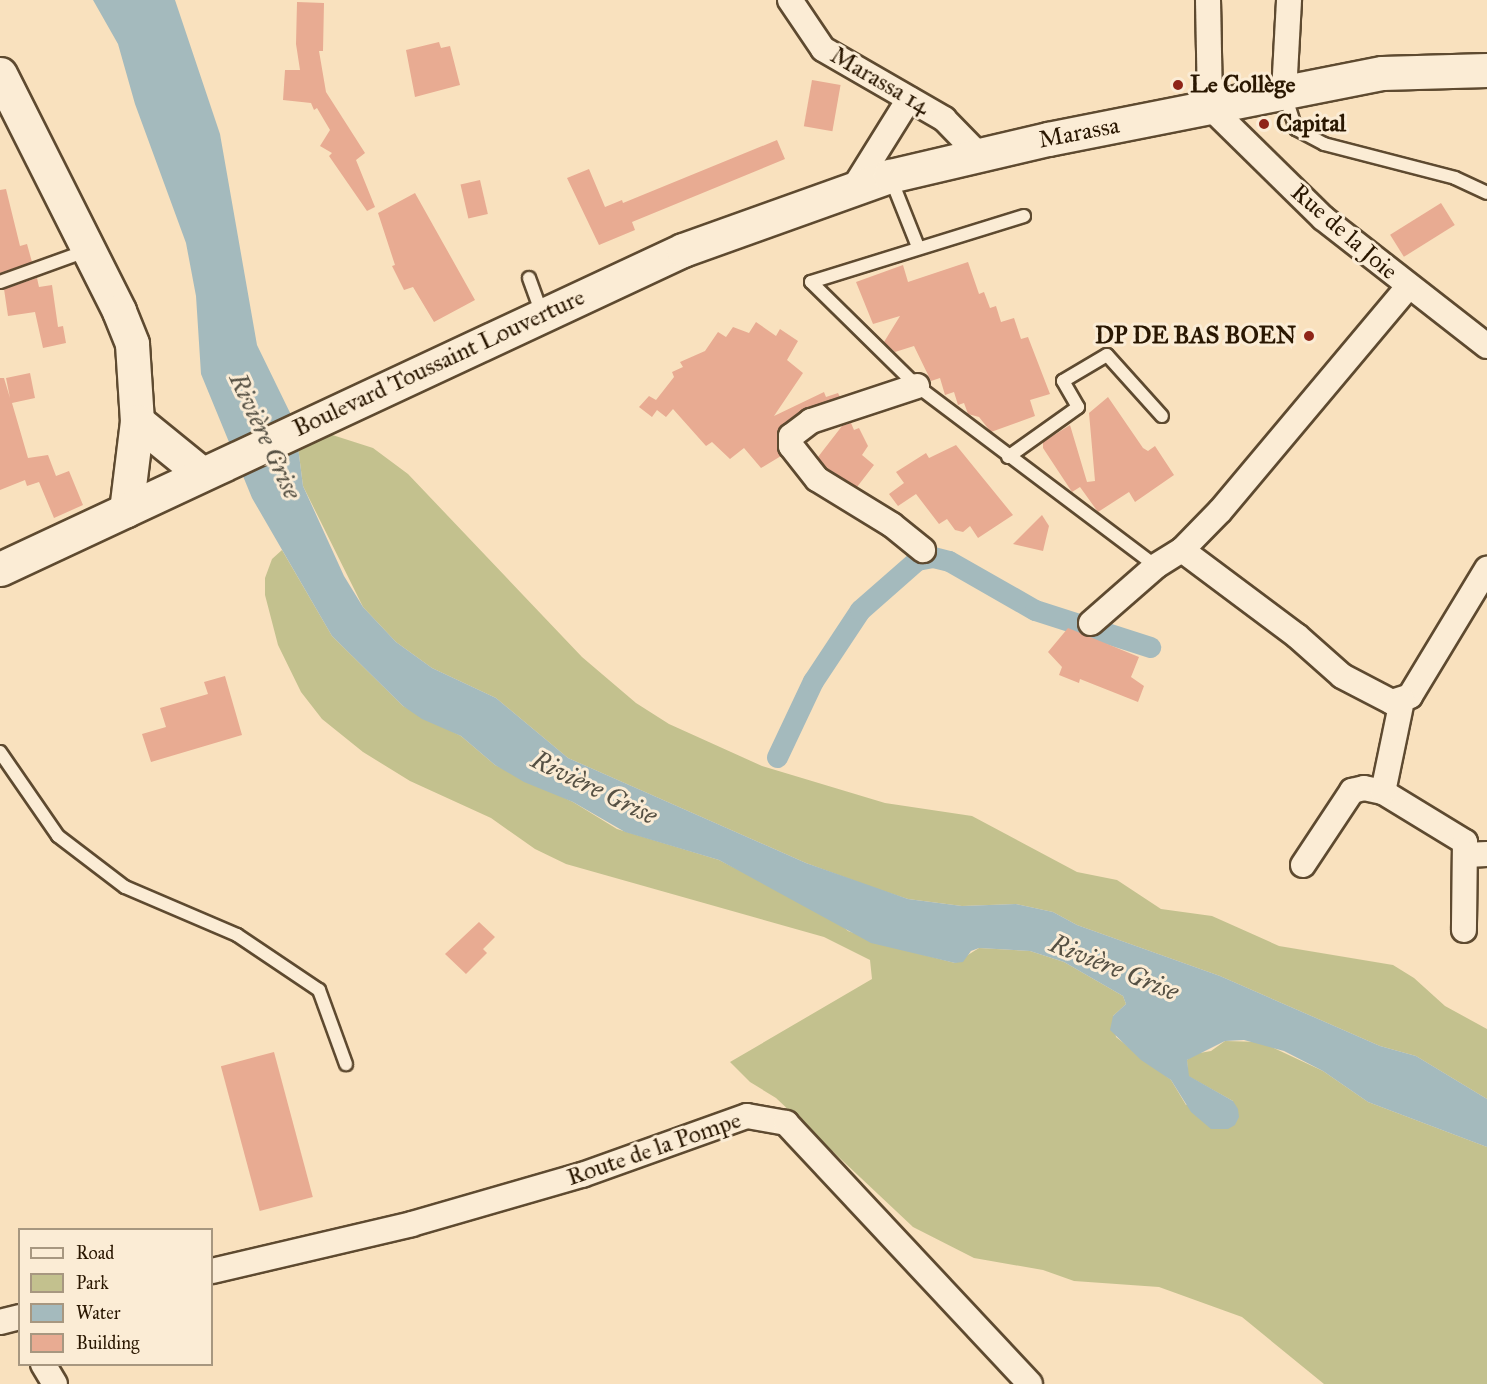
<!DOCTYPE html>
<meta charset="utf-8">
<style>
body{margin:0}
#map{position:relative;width:1487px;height:1384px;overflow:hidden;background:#f9e1be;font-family:"IM FELL Great Primer",serif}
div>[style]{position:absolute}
.green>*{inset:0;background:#c3c18e}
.water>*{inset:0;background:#a4babd}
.canal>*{height:21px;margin:-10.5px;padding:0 10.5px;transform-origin:10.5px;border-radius:10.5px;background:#a4babd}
.building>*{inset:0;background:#e8ab92;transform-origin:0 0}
.roads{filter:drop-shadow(2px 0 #5e4a30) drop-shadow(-2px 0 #5e4a30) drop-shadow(0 2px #5e4a30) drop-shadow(0 -2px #5e4a30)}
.lane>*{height:12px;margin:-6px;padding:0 6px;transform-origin:6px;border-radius:6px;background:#fbecd5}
.street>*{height:24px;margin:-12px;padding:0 12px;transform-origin:12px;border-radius:12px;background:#fbecd5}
.secondary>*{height:33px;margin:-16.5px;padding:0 16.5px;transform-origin:16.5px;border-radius:16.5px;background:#fbecd5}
.dots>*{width:16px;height:16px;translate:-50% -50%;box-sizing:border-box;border:3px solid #fbecd5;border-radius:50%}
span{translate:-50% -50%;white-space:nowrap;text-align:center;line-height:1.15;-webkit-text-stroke:6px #fbecd5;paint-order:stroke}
.street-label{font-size:24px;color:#2a1701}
.poi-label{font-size:24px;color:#2a1701;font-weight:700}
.left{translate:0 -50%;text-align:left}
.right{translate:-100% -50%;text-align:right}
.water-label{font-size:26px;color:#555043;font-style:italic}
.legend{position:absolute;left:18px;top:1228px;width:195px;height:138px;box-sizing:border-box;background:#fbecd5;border:2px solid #a79780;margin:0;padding:8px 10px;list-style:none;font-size:18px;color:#2a1701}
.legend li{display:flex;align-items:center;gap:12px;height:30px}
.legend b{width:30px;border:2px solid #a79780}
</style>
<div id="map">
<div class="green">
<i style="clip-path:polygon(295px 423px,373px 448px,408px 474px,582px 657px,636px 703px,669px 724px,762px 766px,885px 803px,972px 816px,1077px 872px,1117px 880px,1161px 909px,1212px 916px,1279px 946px,1393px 965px,1414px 978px,1445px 1006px,1487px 1029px,1487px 1099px,1416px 1056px,1380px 1046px,1220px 976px,1077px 925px,1053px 912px,1016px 904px,962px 906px,908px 899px,874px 888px,806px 863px,568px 758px,496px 698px,432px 668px,396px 642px,363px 607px,303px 486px)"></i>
<i style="clip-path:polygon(282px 550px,332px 636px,403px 706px,461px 736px,495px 765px,573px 802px,617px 829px,719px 860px,834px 919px,848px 931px,893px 947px,955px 963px,979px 948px,1030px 951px,1064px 962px,1123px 996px,1126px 1004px,1113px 1016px,1116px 1037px,1171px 1080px,1186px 1105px,1233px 1101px,1188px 1076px,1187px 1060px,1194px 1054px,1211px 1051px,1225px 1041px,1261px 1042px,1323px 1071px,1368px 1102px,1487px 1147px,1487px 1384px,1324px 1384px,1242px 1317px,1159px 1287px,1074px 1281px,1043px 1270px,974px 1258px,913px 1227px,776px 1098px,750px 1082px,730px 1062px,872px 979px,870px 960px,824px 937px,566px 864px,535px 849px,491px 818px,410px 781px,363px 752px,322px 719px,301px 692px,278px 645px,265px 595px,265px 578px,272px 559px)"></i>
</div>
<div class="water">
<i style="clip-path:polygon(93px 0,175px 0,220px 134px,257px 345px,295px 423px,303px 486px,344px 576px,363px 607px,396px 642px,432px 668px,496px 698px,568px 758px,806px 863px,908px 899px,962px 906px,1016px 904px,1053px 912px,1077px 925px,1220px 976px,1380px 1046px,1416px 1056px,1487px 1099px,1487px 1147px,1368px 1102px,1323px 1071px,1284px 1051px,1244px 1040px,1225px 1041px,1187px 1060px,1189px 1076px,1233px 1101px,1238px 1109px,1239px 1117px,1235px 1125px,1228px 1129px,1211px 1129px,1191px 1112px,1171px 1080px,1141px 1060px,1110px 1030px,1113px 1016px,1126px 1004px,1123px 996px,1064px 962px,1030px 951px,979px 948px,971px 951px,963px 962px,955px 963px,871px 943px,719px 860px,625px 832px,573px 802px,524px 782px,495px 765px,461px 736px,422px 719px,403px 706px,332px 636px,252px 498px,201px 374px,196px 296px,186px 243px,135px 104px,118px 44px)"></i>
</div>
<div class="canal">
<i style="left:777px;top:757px;width:84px;rotate:-64.7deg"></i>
<i style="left:813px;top:681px;width:85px;rotate:-56.5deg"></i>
<i style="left:860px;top:610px;width:76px;rotate:-41.3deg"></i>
<i style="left:917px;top:560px;width:16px;rotate:-11deg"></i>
<i style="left:933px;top:557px;width:16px;rotate:14deg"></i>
<i style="left:949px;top:561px;width:99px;rotate:29.7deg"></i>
<i style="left:1035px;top:610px;width:121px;rotate:17.8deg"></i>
</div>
<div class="building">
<i style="clip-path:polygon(297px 2px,324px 3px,323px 51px,319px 51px,326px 92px,365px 153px,356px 160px,375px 207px,367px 211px,329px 156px,332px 153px,320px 146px,330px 130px,317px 108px,314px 110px,311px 103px,283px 100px,285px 70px,300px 70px,296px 44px)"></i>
<i style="clip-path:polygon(439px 42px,441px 48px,450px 46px,460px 85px,415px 97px,406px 50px)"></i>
<i style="left:812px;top:80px;width:29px;height:47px;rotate:10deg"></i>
<i style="clip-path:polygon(777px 140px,785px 159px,632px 222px,635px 230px,599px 245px,567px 178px,589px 169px,605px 207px,622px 200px,623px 203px)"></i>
<i style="left:480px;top:180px;width:35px;height:20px;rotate:77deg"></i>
<i style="clip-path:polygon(6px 189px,20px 246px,27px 244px,32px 262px,0 273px,0 190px)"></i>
<i style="clip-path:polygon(415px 193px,475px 300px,434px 322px,413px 287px,404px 290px,392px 266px,395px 265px,378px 213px)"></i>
<i style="left:1441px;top:203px;width:26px;height:60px;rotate:58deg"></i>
<i style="clip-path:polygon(968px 262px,979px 294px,984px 292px,990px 308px,996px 306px,1001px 322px,1014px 318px,1021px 339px,1028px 337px,1050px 394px,1030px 400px,1035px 416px,991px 432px,979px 417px,968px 414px,964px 403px,958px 405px,954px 392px,945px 395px,940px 378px,931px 381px,914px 346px,895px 352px,884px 342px,900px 316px,873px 324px,856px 282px,903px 265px,908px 282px)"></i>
<i style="clip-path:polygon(37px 278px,39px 287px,52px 285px,58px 327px,63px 326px,66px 343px,43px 348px,35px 312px,8px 316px,4px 289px)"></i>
<i style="clip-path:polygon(756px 322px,776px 336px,780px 329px,798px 341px,787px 360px,803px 373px,774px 416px,824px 392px,826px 397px,838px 393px,840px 397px,806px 408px,782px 425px,777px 436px,781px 456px,761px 468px,744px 448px,730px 459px,712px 442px,706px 446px,673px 409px,666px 417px,657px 410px,652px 417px,639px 407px,649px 396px,656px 400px,674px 377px,672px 372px,683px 367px,680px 362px,705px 351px,718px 332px,726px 337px,733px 327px,749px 333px)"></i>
<i style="clip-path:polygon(30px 373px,35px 398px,12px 403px,28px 458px,48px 455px,56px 476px,69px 471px,83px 505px,54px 518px,39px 482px,27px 486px,25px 480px,0 490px,0 378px,4px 378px,10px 398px,6px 378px)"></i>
<i style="clip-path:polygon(1108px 397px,1143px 448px,1148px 451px,1155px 446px,1174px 475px,1135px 502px,1129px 492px,1098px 512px,1080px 487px,1072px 492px,1043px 448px,1043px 442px,1070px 425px,1087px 482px,1095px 481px,1089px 413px)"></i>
<i style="clip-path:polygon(851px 423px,854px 430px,859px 428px,868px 446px,862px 455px,874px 465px,857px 487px,827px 468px,818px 457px,842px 426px)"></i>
<i style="clip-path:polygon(956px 445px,1013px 515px,978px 538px,970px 526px,963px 532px,955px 530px,947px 519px,939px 524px,916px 494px,898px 506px,889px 494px,904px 483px,896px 472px,926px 453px,929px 458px)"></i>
<i style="clip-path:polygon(1042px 515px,1049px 526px,1043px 551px,1013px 544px)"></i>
<i style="clip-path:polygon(1068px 628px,1139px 657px,1131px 677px,1144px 686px,1138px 702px,1080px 679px,1079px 683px,1059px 675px,1062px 667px,1048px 652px)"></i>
<i style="clip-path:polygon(225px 676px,242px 735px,151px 762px,142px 734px,166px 727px,160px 708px,208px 694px,204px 682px)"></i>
<i style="clip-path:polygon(479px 922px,495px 937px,483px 949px,487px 953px,466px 974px,445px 954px)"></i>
<i style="left:274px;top:1052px;width:150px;height:55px;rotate:75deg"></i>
</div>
<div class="roads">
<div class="lane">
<i style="left:1285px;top:95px;width:36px;rotate:72deg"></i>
<i style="left:1296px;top:129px;width:32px;rotate:28deg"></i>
<i style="left:1324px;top:144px;width:135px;rotate:14.5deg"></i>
<i style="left:1455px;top:178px;width:35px;rotate:25deg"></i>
<i style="left:891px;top:179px;width:73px;rotate:68.3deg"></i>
<i style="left:1024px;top:216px;width:223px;rotate:162.8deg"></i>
<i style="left:811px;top:282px;width:148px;rotate:44.5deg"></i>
<i style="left:917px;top:386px;width:299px;rotate:37deg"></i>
<i style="left:529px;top:278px;width:38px;rotate:70deg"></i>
<i style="left:0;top:282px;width:91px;rotate:-19.8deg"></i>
<i style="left:1008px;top:457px;width:86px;rotate:-35.5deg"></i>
<i style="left:1078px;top:407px;width:30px;rotate:-120deg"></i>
<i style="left:1063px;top:381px;width:51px;rotate:-30.6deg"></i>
<i style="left:1107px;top:355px;width:82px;rotate:48deg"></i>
<i style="left:0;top:752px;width:102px;rotate:55.4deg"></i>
<i style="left:58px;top:836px;width:84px;rotate:37.3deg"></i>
<i style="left:125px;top:887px;width:122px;rotate:23.2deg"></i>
<i style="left:237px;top:935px;width:99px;rotate:33.9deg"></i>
<i style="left:319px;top:990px;width:79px;rotate:70deg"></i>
</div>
<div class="street">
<i style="left:790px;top:0;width:59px;rotate:56deg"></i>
<i style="left:823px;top:49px;width:140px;rotate:30deg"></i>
<i style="left:944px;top:119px;width:49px;rotate:45.8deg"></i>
<i style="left:1208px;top:0;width:107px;rotate:88.9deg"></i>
<i style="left:1210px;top:107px;width:158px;rotate:44.5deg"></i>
<i style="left:1323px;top:218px;width:208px;rotate:38deg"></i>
<i style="left:1284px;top:93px;width:93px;rotate:-86.9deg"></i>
<i style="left:853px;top:189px;width:106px;rotate:-58.1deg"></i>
<i style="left:1408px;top:287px;width:292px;rotate:130deg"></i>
<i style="left:1220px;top:511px;width:54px;rotate:134.3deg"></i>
<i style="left:1182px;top:550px;width:144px;rotate:36.8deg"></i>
<i style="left:1297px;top:636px;width:60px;rotate:41.6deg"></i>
<i style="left:1342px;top:676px;width:56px;rotate:27.5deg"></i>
<i style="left:1392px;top:702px;width:19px;rotate:-18deg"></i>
<i style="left:1410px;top:696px;width:149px;rotate:-58.8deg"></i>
<i style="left:917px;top:386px;width:112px;rotate:161.7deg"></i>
<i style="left:811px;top:421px;width:25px;rotate:143deg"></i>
<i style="left:791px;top:436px;width:10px;rotate:90deg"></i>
<i style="left:791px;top:446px;width:42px;rotate:51.8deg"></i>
<i style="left:817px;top:479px;width:88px;rotate:31.5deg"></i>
<i style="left:892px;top:525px;width:40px;rotate:39deg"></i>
<i style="left:1091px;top:623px;width:86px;rotate:-41.2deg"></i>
<i style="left:1156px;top:566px;width:31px;rotate:-32deg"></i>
<i style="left:1383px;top:792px;width:96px;rotate:31.4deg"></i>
<i style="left:1465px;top:842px;width:88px;rotate:90.7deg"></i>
<i style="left:1466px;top:855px;width:21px;rotate:-3deg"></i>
<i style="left:1303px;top:865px;width:89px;rotate:-56.5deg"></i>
<i style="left:1352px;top:791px;width:12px;rotate:-14deg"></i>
<i style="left:1364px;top:788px;width:19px;rotate:12deg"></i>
<i style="left:1383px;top:792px;width:94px;rotate:-78.3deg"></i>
<i style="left:212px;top:1271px;width:205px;rotate:-13.2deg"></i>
<i style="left:412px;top:1224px;width:177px;rotate:-16.1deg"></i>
<i style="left:582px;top:1175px;width:175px;rotate:-19.7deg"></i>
<i style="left:747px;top:1116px;width:40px;rotate:10deg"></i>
<i style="left:786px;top:1123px;width:357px;rotate:46.9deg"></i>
<i style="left:0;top:1322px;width:21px;rotate:-14deg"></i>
<i style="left:43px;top:1364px;width:23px;rotate:59deg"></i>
</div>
<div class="secondary">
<i style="left:0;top:74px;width:265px;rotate:63.3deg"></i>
<i style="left:119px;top:311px;width:35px;rotate:68deg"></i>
<i style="left:132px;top:344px;width:77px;rotate:86.3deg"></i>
<i style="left:137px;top:421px;width:90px;rotate:97deg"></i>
<i style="left:137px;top:421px;width:82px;rotate:39.1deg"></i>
<i style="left:0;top:569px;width:754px;rotate:-25.04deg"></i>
<i style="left:683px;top:250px;width:220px;rotate:-19.7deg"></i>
<i style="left:890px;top:176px;width:162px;rotate:-13.2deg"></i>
<i style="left:1048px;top:139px;width:340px;rotate:-11.2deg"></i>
<i style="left:1382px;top:73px;width:105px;rotate:-1.6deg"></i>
</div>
</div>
<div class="dots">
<i style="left:1178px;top:85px;background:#8f2418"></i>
<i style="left:1264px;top:124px;background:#8f2418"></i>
<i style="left:1309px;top:336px;background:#8f2418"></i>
</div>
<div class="street-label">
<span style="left:880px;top:81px;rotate:30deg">Marassa 14</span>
<span style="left:1079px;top:133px;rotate:-11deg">Marassa</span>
<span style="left:1344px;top:232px;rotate:41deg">Rue de la Joie</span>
<span style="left:439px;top:363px;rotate:-25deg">Boulevard Toussaint Louverture</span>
<span style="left:654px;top:1149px;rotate:-19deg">Route de la Pompe</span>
</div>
<div class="poi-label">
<span class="left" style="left:1190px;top:85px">Le Collège</span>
<span class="left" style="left:1276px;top:124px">Capital</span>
<span class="right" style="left:1296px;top:336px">DP DE BAS BOEN</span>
</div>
<div class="water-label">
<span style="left:265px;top:436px;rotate:65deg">Rivière Grise</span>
<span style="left:594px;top:788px;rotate:26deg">Rivière Grise</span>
<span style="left:1114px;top:968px;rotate:22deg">Rivière Grise</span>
</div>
<ul class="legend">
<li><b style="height:8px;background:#fbecd5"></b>Road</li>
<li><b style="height:16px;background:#c3c18e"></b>Park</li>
<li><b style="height:16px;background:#a4babd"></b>Water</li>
<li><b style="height:16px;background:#e8ab92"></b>Building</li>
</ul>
</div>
